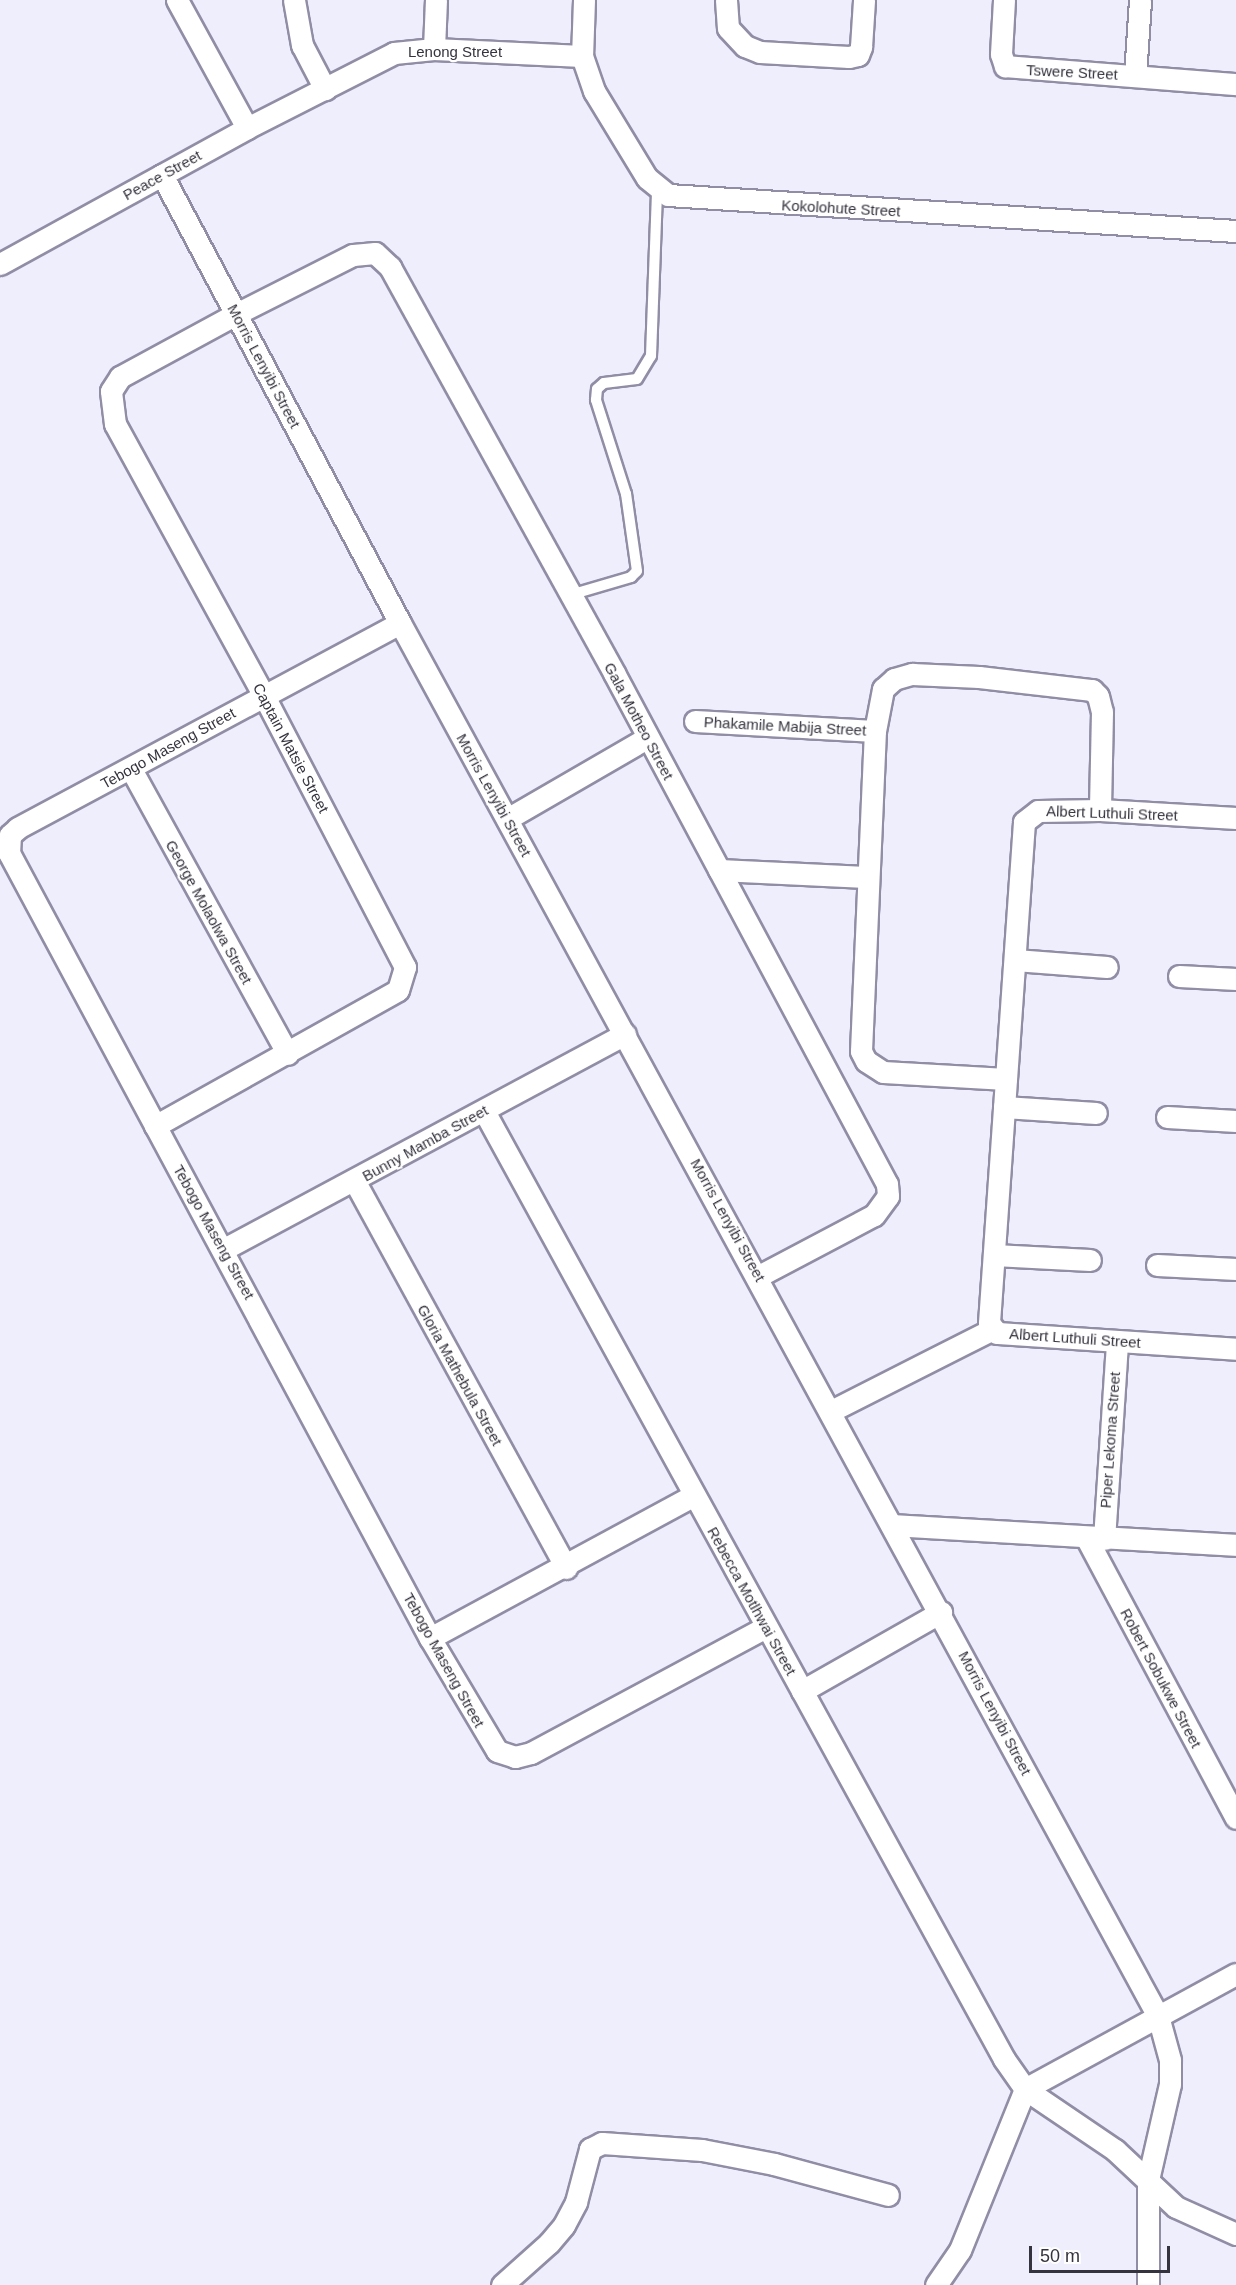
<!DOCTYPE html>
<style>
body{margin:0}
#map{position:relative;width:1236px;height:2285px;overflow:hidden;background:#efeefd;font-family:Arial,sans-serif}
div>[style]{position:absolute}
.roads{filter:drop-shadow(2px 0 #908da5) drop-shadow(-2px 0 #908da5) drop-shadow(0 2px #908da5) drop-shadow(0 -2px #908da5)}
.lane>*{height:10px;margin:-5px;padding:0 5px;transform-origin:5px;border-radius:5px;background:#fff}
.street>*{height:21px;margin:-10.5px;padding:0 10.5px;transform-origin:10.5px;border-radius:10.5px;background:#fff}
span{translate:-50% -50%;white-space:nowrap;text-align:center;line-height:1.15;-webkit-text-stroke:4.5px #fff;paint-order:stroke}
.street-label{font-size:15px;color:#35343e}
.scale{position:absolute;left:1029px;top:2246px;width:141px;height:27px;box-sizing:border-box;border:3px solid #35343e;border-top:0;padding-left:8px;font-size:18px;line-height:21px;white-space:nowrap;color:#35343e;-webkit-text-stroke:4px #fff;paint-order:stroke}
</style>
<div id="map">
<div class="roads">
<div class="lane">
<i style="left:570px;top:595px;width:64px;rotate:-16.4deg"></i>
<i style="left:631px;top:577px;width:8px;rotate:-45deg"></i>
<i style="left:637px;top:571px;width:78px;rotate:-98.1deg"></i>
<i style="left:626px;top:494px;width:99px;rotate:-107.7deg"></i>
<i style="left:596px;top:400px;width:11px;rotate:-85deg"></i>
<i style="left:597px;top:389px;width:9px;rotate:-41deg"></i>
<i style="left:604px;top:383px;width:33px;rotate:-7deg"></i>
<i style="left:637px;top:379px;width:27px;rotate:-59deg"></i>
<i style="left:651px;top:356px;width:167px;rotate:-87.9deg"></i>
</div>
<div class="street">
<i style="left:177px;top:0;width:146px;rotate:61.3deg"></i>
<i style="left:294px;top:0;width:46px;rotate:79.9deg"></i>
<i style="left:302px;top:45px;width:50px;rotate:62.4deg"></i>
<i style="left:584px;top:0;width:56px;rotate:92deg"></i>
<i style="left:582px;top:56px;width:37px;rotate:71deg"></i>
<i style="left:594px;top:91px;width:102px;rotate:58.7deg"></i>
<i style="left:647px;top:178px;width:27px;rotate:39deg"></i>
<i style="left:668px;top:195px;width:569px;rotate:3.63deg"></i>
<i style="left:726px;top:0;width:28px;rotate:86deg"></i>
<i style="left:728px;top:28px;width:25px;rotate:47deg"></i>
<i style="left:745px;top:46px;width:16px;rotate:22deg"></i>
<i style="left:760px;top:52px;width:89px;rotate:3.2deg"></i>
<i style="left:849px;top:57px;width:9px;rotate:-13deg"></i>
<i style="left:858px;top:55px;width:9px;rotate:-69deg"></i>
<i style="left:861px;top:47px;width:47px;rotate:-86.3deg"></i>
<i style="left:1004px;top:0;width:54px;rotate:93.2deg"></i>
<i style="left:1001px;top:54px;width:13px;rotate:72deg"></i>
<i style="left:1005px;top:66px;width:232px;rotate:4.5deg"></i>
<i style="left:434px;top:49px;width:49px;rotate:-87.7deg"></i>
<i style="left:1135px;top:76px;width:76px;rotate:-86.2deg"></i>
<i style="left:162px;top:175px;width:507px;rotate:62.02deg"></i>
<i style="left:400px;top:623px;width:1586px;rotate:61.45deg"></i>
<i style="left:1158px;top:2016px;width:46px;rotate:74.7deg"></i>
<i style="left:1170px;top:2060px;width:24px;rotate:90deg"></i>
<i style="left:1170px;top:2084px;width:98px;rotate:102.9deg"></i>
<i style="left:1148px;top:2180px;width:105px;rotate:90deg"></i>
<i style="left:0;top:264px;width:282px;rotate:-28.8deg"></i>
<i style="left:247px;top:128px;width:165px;rotate:-27deg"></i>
<i style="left:394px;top:53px;width:40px;rotate:-5.7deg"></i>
<i style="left:434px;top:49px;width:148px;rotate:2.7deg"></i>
<i style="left:400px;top:623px;width:434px;rotate:151.8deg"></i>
<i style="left:18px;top:828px;width:11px;rotate:139deg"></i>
<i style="left:10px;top:835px;width:18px;rotate:93deg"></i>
<i style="left:9px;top:853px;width:891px;rotate:61.8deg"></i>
<i style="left:430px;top:1638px;width:131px;rotate:59.3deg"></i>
<i style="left:497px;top:1751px;width:19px;rotate:18deg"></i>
<i style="left:515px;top:1757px;width:16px;rotate:-14deg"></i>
<i style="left:531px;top:1753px;width:267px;rotate:-28.2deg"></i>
<i style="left:695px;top:721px;width:180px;rotate:3.2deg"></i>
<i style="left:131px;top:769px;width:325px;rotate:61.2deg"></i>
<i style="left:1236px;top:818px;width:136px;rotate:-176.6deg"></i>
<i style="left:1100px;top:810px;width:62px;rotate:179.1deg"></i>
<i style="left:1038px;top:811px;width:18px;rotate:142deg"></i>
<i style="left:1024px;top:822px;width:502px;rotate:94deg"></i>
<i style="left:989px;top:1323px;width:13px;rotate:51deg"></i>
<i style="left:997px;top:1333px;width:240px;rotate:3.8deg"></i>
<i style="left:507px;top:819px;width:162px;rotate:-30.1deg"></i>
<i style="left:719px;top:870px;width:147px;rotate:2.7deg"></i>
<i style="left:1015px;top:960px;width:92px;rotate:4.4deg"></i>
<i style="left:1179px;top:976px;width:57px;rotate:3deg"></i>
<i style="left:1006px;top:1079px;width:123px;rotate:-176.7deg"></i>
<i style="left:883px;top:1072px;width:20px;rotate:-147deg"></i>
<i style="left:866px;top:1061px;width:11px;rotate:-117deg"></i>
<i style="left:861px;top:1051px;width:320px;rotate:-87.5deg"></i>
<i style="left:875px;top:731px;width:43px;rotate:-79.2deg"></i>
<i style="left:883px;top:689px;width:15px;rotate:-42deg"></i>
<i style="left:894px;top:679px;width:19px;rotate:-16deg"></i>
<i style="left:912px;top:674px;width:67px;rotate:2.6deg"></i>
<i style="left:979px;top:677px;width:114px;rotate:6.6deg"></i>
<i style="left:1092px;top:690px;width:8px;rotate:45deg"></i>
<i style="left:1098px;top:696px;width:16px;rotate:76deg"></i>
<i style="left:1102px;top:712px;width:98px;rotate:91.2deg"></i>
<i style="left:1004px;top:1107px;width:92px;rotate:3.7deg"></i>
<i style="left:484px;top:1111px;width:1081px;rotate:61.25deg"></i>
<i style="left:1004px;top:2059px;width:37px;rotate:55deg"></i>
<i style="left:1025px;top:2089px;width:109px;rotate:34.1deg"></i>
<i style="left:1115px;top:2150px;width:83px;rotate:43.1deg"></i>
<i style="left:1176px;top:2207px;width:66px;rotate:24.2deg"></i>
<i style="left:1167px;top:1117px;width:69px;rotate:3.3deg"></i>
<i style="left:155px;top:1126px;width:278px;rotate:-29.2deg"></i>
<i style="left:398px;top:990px;width:24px;rotate:-73deg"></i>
<i style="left:405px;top:967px;width:305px;rotate:-117.5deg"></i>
<i style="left:264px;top:696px;width:310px;rotate:-118.7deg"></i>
<i style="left:115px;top:424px;width:33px;rotate:-97deg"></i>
<i style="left:111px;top:391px;width:17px;rotate:-57deg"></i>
<i style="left:120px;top:377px;width:132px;rotate:-28.5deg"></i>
<i style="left:236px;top:314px;width:131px;rotate:-26.8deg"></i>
<i style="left:353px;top:255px;width:22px;rotate:-5deg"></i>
<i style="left:375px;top:253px;width:21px;rotate:43deg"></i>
<i style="left:390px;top:267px;width:464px;rotate:61.1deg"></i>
<i style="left:614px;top:673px;width:579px;rotate:61.89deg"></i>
<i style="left:887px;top:1184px;width:12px;rotate:85deg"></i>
<i style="left:888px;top:1196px;width:24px;rotate:126deg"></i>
<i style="left:874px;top:1215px;width:130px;rotate:152.1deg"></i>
<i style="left:355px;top:1182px;width:440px;rotate:61.3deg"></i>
<i style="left:224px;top:1249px;width:455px;rotate:-28.2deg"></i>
<i style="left:994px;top:1255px;width:96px;rotate:3deg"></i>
<i style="left:1157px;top:1265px;width:79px;rotate:2.9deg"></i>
<i style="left:831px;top:1411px;width:179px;rotate:-26.9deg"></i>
<i style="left:893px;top:1525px;width:344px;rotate:3.3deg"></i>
<i style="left:1087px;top:1539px;width:316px;rotate:61.9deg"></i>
<i style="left:1104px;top:1539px;width:198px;rotate:-86.2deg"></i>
<i style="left:430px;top:1638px;width:300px;rotate:-28.4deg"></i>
<i style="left:802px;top:1691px;width:160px;rotate:-29.6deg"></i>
<i style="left:502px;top:2285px;width:63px;rotate:-41.8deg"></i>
<i style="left:549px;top:2243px;width:23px;rotate:-50deg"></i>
<i style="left:564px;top:2225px;width:26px;rotate:-62deg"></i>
<i style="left:576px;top:2202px;width:55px;rotate:-75.2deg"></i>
<i style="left:590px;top:2149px;width:13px;rotate:-27deg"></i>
<i style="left:602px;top:2143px;width:100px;rotate:4deg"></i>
<i style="left:702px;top:2150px;width:73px;rotate:11deg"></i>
<i style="left:774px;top:2164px;width:118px;rotate:15.2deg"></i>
<i style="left:936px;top:2285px;width:42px;rotate:-55.6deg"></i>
<i style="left:960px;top:2250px;width:174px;rotate:-68deg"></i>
<i style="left:1025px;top:2089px;width:240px;rotate:-28.6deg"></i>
</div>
</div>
<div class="street-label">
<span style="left:455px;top:52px">Lenong Street</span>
<span style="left:1072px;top:72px;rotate:3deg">Tswere Street</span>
<span style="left:162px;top:175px;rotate:-29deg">Peace Street</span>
<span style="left:841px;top:208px;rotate:3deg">Kokolohute Street</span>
<span style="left:264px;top:366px;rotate:62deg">Morris Lenyibi Street</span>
<span style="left:639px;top:721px;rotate:62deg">Gala Motheo Street</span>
<span style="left:785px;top:726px;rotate:3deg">Phakamile Mabija Street</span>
<span style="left:168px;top:748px;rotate:-29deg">Tebogo Maseng Street</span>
<span style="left:291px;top:748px;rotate:62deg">Captain Matsie Street</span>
<span style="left:494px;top:795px;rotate:61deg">Morris Lenyibi Street</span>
<span style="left:1112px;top:813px;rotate:2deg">Albert Luthuli Street</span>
<span style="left:209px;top:912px;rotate:61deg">George Molaolwa Street</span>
<span style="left:425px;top:1143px;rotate:-29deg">Bunny Mamba Street</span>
<span style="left:728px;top:1220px;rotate:61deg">Morris Lenyibi Street</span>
<span style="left:214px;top:1232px;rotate:61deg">Tebogo Maseng Street</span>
<span style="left:1075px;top:1338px;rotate:4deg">Albert Luthuli Street</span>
<span style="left:460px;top:1375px;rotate:61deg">Gloria Mathebula Street</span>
<span style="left:1110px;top:1440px;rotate:-86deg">Piper Lekoma Street</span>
<span style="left:752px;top:1601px;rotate:61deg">Rebecca Motlhwai Street</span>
<span style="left:444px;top:1660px;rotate:61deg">Tebogo Maseng Street</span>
<span style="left:1161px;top:1678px;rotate:62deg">Robert Sobukwe Street</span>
<span style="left:995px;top:1713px;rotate:62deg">Morris Lenyibi Street</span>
</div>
<div class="scale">50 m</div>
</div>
